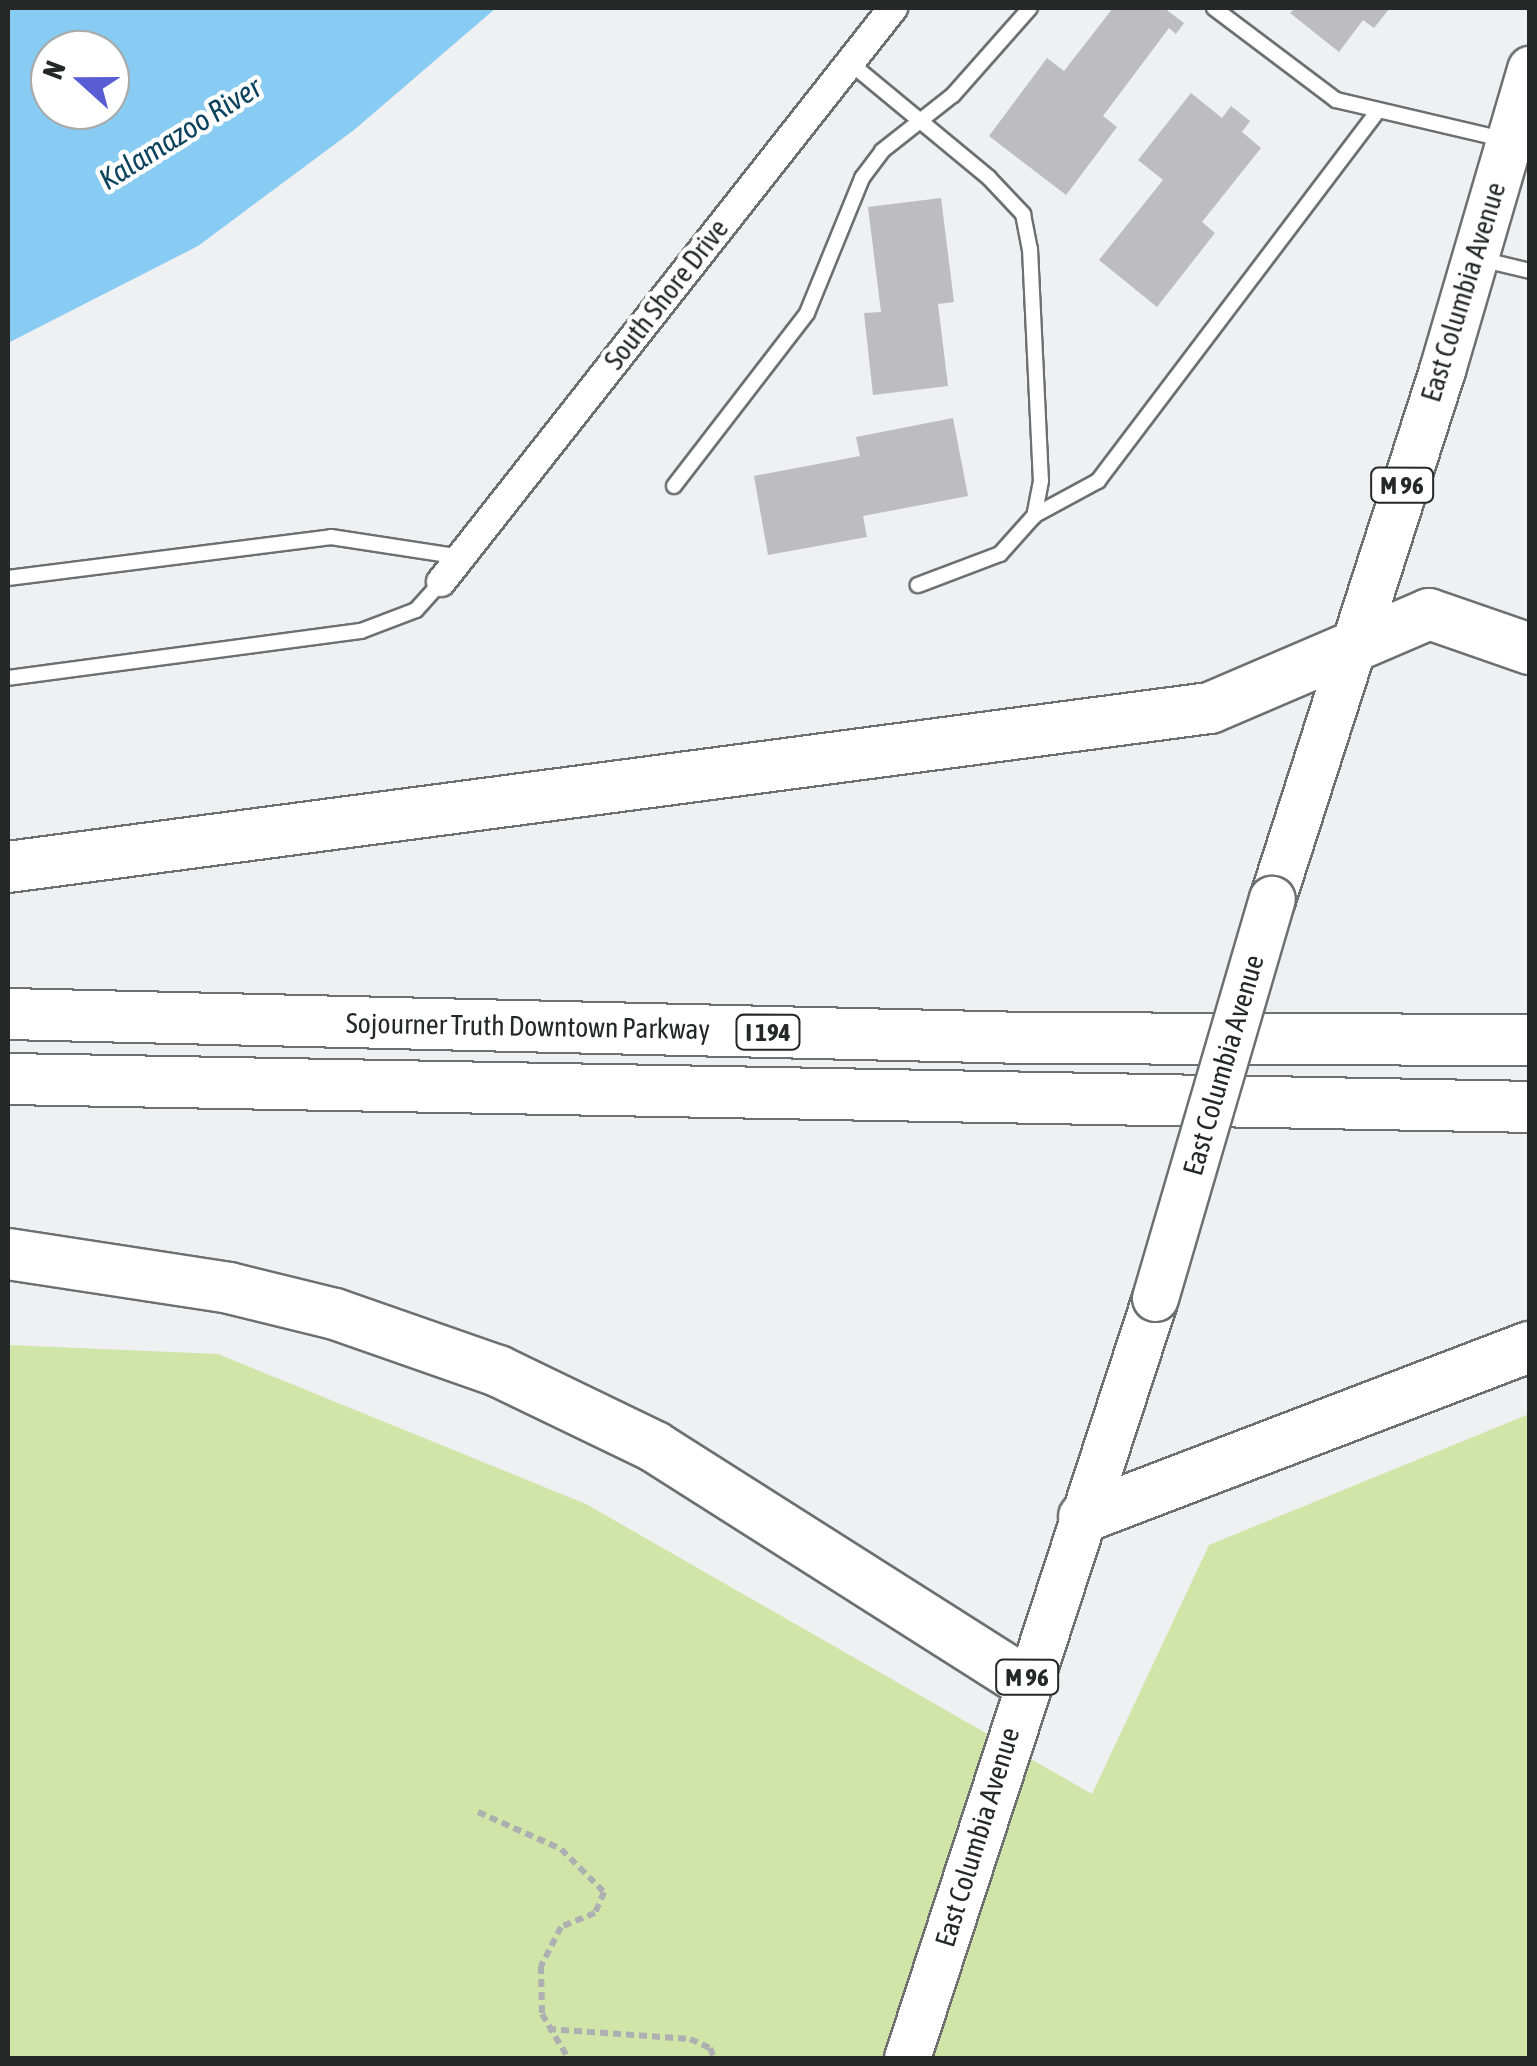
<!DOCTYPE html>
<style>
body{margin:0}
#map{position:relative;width:1537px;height:2066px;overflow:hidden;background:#eff0f2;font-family:"Asap Condensed",sans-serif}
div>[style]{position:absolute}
.green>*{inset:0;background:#d0e5a7}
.water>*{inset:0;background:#88cbf3}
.building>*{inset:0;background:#bdbcbe}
.path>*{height:6px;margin-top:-3px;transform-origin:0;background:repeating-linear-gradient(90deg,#aeafb1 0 8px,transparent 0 13px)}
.roads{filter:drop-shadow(2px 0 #6e6f71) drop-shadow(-2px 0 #6e6f71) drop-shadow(0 2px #6e6f71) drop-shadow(0 -2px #6e6f71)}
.service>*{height:14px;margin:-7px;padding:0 7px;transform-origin:7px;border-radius:7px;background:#fff}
.minor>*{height:28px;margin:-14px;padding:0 14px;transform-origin:14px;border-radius:14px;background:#fff}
.primary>*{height:45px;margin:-22.5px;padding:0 22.5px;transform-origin:22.5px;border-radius:22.5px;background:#fff}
.motorway>*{height:50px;margin:-25px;padding:0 25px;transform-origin:25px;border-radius:25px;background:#fff}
.bridges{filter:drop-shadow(2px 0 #6e6f71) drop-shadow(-2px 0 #6e6f71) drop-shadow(0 2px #6e6f71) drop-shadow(0 -2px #6e6f71)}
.primary-bridge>*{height:45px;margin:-22.5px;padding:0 22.5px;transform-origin:22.5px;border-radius:22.5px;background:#fff}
span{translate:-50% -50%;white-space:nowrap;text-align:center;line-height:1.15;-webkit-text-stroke:9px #fff;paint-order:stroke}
.shield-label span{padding:2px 8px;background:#fff;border:2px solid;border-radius:8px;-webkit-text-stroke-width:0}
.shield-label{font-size:25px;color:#262727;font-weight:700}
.street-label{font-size:28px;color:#262727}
.water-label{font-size:30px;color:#0b425d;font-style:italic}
.frame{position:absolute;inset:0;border:10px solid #262727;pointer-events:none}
.north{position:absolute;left:30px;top:30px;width:100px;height:100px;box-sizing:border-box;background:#fff;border:2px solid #a8a9a9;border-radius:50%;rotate:291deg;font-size:28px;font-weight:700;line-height:40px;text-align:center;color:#262727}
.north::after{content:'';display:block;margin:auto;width:35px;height:45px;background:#595dd4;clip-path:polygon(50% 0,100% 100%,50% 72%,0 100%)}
</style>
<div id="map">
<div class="green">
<i style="clip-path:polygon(8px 1345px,218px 1354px,586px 1504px,1092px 1794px,1209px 1545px,1529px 1414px,1529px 2058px,8px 2058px)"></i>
</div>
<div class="water">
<i style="clip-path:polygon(evenodd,8px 8px,496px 8px,354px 130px,198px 246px,8px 343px,8px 8px,50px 50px,110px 50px,110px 110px,50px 110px,50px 50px)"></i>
</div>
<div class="building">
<i style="clip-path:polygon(1113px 8px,1164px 8px,1184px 23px,1176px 34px,1169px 28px,1103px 116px,1117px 127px,1066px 195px,989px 136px,1047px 58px,1064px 71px)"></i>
<i style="clip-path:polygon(1295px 8px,1390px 8px,1374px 28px,1363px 20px,1339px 52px,1290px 13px)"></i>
<i style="clip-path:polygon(1191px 93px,1222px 118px,1231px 106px,1250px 121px,1242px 132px,1261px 148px,1202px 222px,1215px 233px,1157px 307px,1099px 260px,1163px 180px,1138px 160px)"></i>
<i style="clip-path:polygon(941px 198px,954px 302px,938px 304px,948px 386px,873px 395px,864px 313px,881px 312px,868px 207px)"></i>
<i style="clip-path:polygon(953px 418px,968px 496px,863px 516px,867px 537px,768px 555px,754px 476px,860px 456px,856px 437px)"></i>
</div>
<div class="path">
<i style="left:478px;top:1812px;width:91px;rotate:24deg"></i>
<i style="left:561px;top:1849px;width:61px;rotate:45deg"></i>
<i style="left:604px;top:1892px;width:23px;rotate:113deg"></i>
<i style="left:595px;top:1913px;width:37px;rotate:158deg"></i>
<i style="left:561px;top:1927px;width:44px;rotate:117.1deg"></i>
<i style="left:541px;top:1966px;width:48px;rotate:88.8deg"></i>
<i style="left:542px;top:2014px;width:51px;rotate:59.4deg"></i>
<i style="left:548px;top:2029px;width:142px;rotate:4deg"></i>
<i style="left:690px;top:2039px;width:22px;rotate:24deg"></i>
<i style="left:710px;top:2048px;width:11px;rotate:68deg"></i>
</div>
<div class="roads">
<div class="service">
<i style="left:1214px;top:8px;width:153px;rotate:37deg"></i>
<i style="left:1336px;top:100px;width:171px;rotate:13.2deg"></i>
<i style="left:849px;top:62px;width:182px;rotate:39.6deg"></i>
<i style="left:989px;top:178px;width:50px;rotate:46.6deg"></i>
<i style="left:1023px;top:214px;width:36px;rotate:79deg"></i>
<i style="left:1030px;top:249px;width:232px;rotate:87.3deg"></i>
<i style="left:1041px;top:481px;width:36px;rotate:101deg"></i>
<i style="left:1034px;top:516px;width:51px;rotate:131.8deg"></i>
<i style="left:1000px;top:554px;width:88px;rotate:159.3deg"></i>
<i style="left:1480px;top:259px;width:51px;rotate:13.5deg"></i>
<i style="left:674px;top:486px;width:218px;rotate:-52.4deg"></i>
<i style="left:807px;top:313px;width:146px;rotate:-67.8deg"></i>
<i style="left:862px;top:178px;width:34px;rotate:-53deg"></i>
<i style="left:882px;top:151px;width:90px;rotate:-38.3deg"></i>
<i style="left:953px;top:95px;width:116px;rotate:-48.5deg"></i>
<i style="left:1035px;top:515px;width:72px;rotate:-28.4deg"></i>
<i style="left:1098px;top:481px;width:461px;rotate:-52.9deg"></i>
<i style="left:8px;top:578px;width:326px;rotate:-7.2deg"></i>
<i style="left:331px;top:537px;width:132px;rotate:8.7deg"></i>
<i style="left:8px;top:678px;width:356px;rotate:-7.6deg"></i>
<i style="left:361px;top:631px;width:59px;rotate:-20.9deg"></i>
<i style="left:416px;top:610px;width:38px;rotate:-48deg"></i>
</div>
<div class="minor">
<i style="left:441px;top:582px;width:731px;rotate:-51.78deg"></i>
</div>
<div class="primary">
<i style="left:1272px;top:899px;width:556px;rotate:-72.18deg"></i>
<i style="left:1442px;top:370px;width:314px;rotate:-73.7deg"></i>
<i style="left:907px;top:2058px;width:799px;rotate:-71.93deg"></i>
</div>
<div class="motorway">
<i style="left:8px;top:867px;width:1212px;rotate:-7.54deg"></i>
<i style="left:1210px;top:708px;width:238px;rotate:-23.2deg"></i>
<i style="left:1429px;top:614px;width:107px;rotate:19.1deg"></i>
<i style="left:8px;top:1014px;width:1016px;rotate:1.35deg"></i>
<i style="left:1024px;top:1038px;width:506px;rotate:0.23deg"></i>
<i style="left:8px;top:1079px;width:1522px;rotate:1.05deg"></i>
<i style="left:8px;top:1254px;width:224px;rotate:8.7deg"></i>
<i style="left:229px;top:1288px;width:109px;rotate:13.8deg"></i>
<i style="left:335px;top:1314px;width:173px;rotate:19.3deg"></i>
<i style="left:498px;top:1371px;width:174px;rotate:25.8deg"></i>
<i style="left:655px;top:1447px;width:438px;rotate:32.4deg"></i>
<i style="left:1084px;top:1517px;width:477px;rotate:-20.9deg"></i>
</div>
</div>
<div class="bridges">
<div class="primary-bridge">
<i style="left:1155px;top:1298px;width:416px;rotate:-73.7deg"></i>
</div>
</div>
<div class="shield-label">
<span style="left:1402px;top:485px">M 96</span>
<span style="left:768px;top:1032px">I 194</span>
<span style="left:1027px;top:1677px">M 96</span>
</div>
<div class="street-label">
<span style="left:1463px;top:292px;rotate:-73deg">East Columbia Avenue</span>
<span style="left:666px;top:294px;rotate:-52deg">South Shore Drive</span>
<span style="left:528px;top:1026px;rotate:1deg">Sojourner Truth Downtown Parkway</span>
<span style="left:1223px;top:1065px;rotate:-74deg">East Columbia Avenue</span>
<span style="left:977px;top:1837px;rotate:-73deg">East Columbia Avenue</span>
</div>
<div class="water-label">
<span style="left:180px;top:133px;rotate:-32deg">Kalamazoo River</span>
</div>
<div class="frame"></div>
<div class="north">N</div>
</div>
